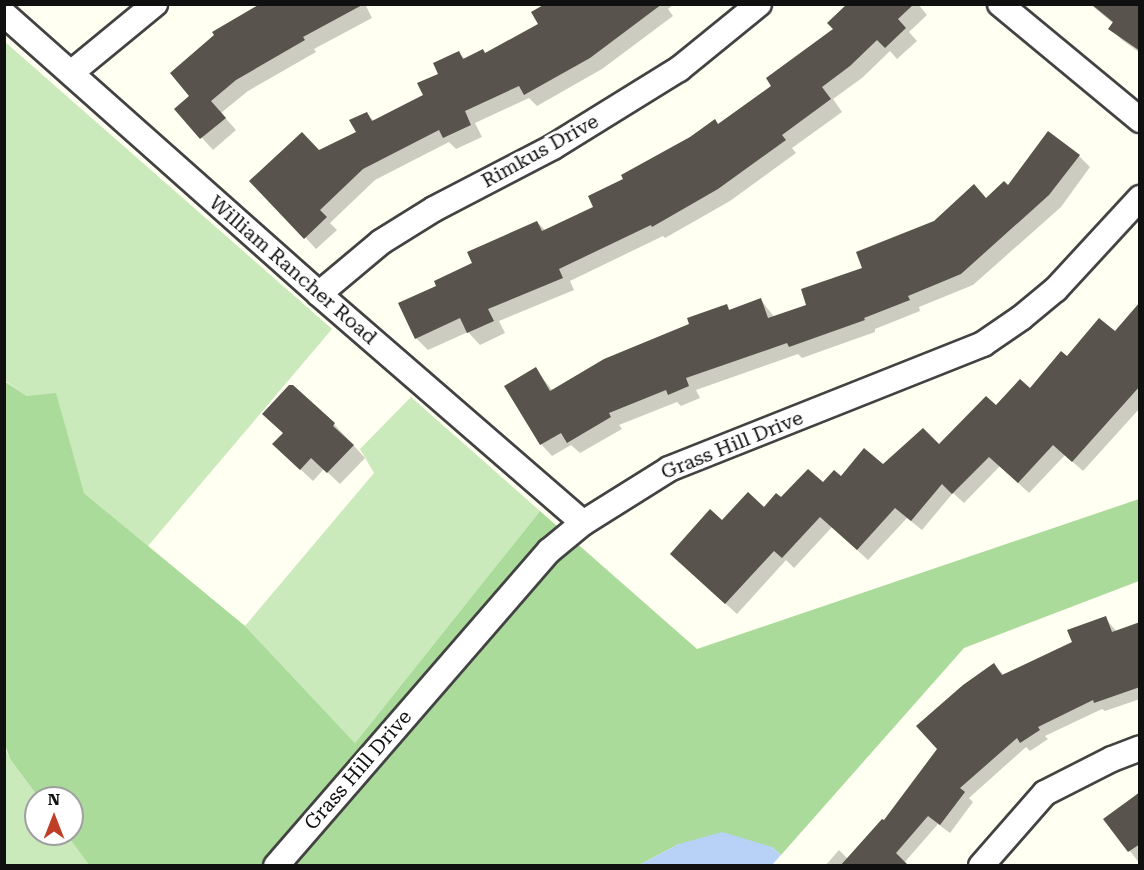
<!DOCTYPE html>
<style>
body{margin:0}
#map{position:relative;width:1144px;height:870px;overflow:hidden;background:#fffff2;font-family:"Roboto Serif",serif}
div>[style]{position:absolute}
.green>*{inset:0;background:#caeabb}
.forest>*{inset:0;background:#abdb9a}
.water>*{inset:0;background:#b7d2f6}
.shadow>*{inset:0;background:#0003}
.building>*{inset:0;background:#58534c}
.roads{filter:drop-shadow(2px 0 #434343) drop-shadow(-2px 0 #434343) drop-shadow(0 2px #434343) drop-shadow(0 -2px #434343)}
.minor>*{height:24px;margin:-12px;padding:0 12px;transform-origin:12px;border-radius:12px;background:#fff}
span{translate:-50% -50%;white-space:nowrap;text-align:center;line-height:1.15;-webkit-text-stroke:6px #fff;paint-order:stroke}
.street-label{font-size:20px;color:#101010}
.frame{position:absolute;inset:0;border:6px solid #101010;pointer-events:none}
.north{position:absolute;left:24px;top:786px;width:60px;height:60px;box-sizing:border-box;background:#fff;border:2px solid #9f9f9f;border-radius:50%;rotate:0deg;font-size:16px;font-weight:700;line-height:24px;text-align:center;color:#101010}
.north::after{content:'';display:block;margin:auto;width:21px;height:27px;background:#c03d27;clip-path:polygon(50% 0,100% 100%,50% 72%,0 100%)}
</style>
<div id="map">
<div class="green">
<i style="clip-path:polygon(4px 41px,332px 329px,148px 546px,84px 493px,27px 396px,5px 381px)"></i>
<i style="clip-path:polygon(411px 397px,540px 511px,355px 743px,245px 626px,374px 473px,360px 449px)"></i>
<i style="clip-path:polygon(4px 745px,10px 759px,39px 798px,36px 798px,36px 834px,66px 834px,89px 865px,5px 865px)"></i>
</div>
<div class="forest">
<i style="clip-path:polygon(4px 381px,27px 396px,56px 393px,84px 493px,245px 626px,355px 743px,540px 511px,697px 649px,1139px 499px,1139px 581px,964px 648px,781px 855px,772px 847px,679px 844px,639px 865px,89px 865px,66px 834px,72px 834px,72px 798px,39px 798px,10px 759px,5px 745px)"></i>
</div>
<div class="water">
<i style="clip-path:polygon(722px 832px,772px 847px,781px 855px,772px 865px,639px 865px,679px 844px)"></i>
</div>
<div class="shadow">
<i style="clip-path:polygon(263px 4px,365px 4px,372px 18px,314px 49px,316px 52px,248px 91px,221px 113px,236px 130px,213px 150px,176px 109px,192px 96px)"></i>
<i style="clip-path:polygon(563px 4px,674px 4px,668px 9px,673px 16px,602px 69px,537px 106px,529px 98px,475px 123px,482px 137px,456px 149px,449px 142px,375px 180px,330px 223px,337px 230px,316px 249px,305px 237px,319px 152px,358px 132px,366px 113px,375px 122px,425px 96px,458px 52px,465px 59px,486px 54px,540px 24px)"></i>
<i style="clip-path:polygon(849px 4px,918px 4px,927px 15px,909px 32px,917px 41px,897px 59px,890px 51px,862px 78px,833px 99px,842px 112px,792px 148px,796px 153px,730px 201px,665px 238px,663px 236px,570px 281px,574px 290px,499px 321px,505px 333px,480px 345px,468px 332px,428px 350px,416px 338px,438px 286px,537px 222px,546px 231px,595px 207px,625px 179px,719px 125px,773px 86px,835px 29px)"></i>
<i style="clip-path:polygon(1090px 4px,1140px 4px,1140px 53px,1122px 40px,1110px 28px,1114px 24px)"></i>
<i style="clip-path:polygon(1079px 156px,1090px 167px,1061px 207px,973px 285px,919px 307px,920px 311px,875px 329px,875px 332px,802px 358px,798px 354px,696px 390px,700px 398px,681px 406px,677px 402px,619px 425px,622px 429px,580px 453px,571px 445px,552px 456px,541px 444px,535px 369px,553px 391px,726px 306px,731px 311px,761px 300px,775px 318px,808px 306px,935px 222px)"></i>
<i style="clip-path:polygon(1140px 304px,1140px 408px,1083px 471px,1065px 455px,1029px 493px,1000px 466px,964px 503px,953px 493px,922px 530px,907px 518px,868px 560px,832px 527px,794px 568px,786px 560px,737px 614px,682px 564px,722px 522px,841px 478px,939px 447px,996px 407px,1030px 391px,1067px 358px,1116px 334px)"></i>
<i style="clip-path:polygon(334px 424px,365px 458px,340px 484px,324px 469px,313px 481px,286px 456px)"></i>
<i style="clip-path:polygon(1105px 618px,1117px 632px,1140px 624px,1140px 699px,1105px 711px,1102px 709px,1045px 736px,1048px 739px,1030px 751px,1026px 747px,969px 798px,973px 802px,950px 833px,938px 824px,904px 863px,907px 866px,825px 866px,839px 850px,848px 859px,884px 823px,939px 749px,994px 665px,1004px 675px,1073px 643px)"></i>
<i style="clip-path:polygon(1140px 807px,1140px 864px,1105px 819px)"></i>
</div>
<div class="building">
<i style="clip-path:polygon(260px 4px,364px 4px,303px 37px,305px 40px,236px 80px,211px 101px,226px 118px,200px 139px,174px 109px,189px 96px,170px 73px,214px 35px,212px 32px)"></i>
<i style="clip-path:polygon(545px 4px,662px 4px,590px 58px,524px 95px,519px 86px,465px 111px,471px 125px,443px 138px,439px 130px,363px 169px,320px 210px,327px 217px,304px 239px,249px 181px,302px 132px,319px 150px,356px 132px,349px 120px,367px 112px,372px 121px,423px 95px,417px 83px,438px 74px,433px 63px,459px 51px,463px 59px,483px 49px,485px 53px,538px 24px,531px 12px)"></i>
<i style="clip-path:polygon(847px 4px,914px 4px,898px 19px,906px 28px,885px 48px,877px 40px,850px 66px,822px 87px,831px 99px,782px 135px,786px 140px,718px 189px,652px 227px,651px 225px,559px 269px,563px 278px,488px 309px,494px 321px,467px 333px,460px 318px,415px 339px,398px 303px,436px 286px,434px 281px,472px 263px,467px 252px,537px 221px,542px 231px,593px 207px,588px 196px,623px 179px,621px 175px,690px 137px,715px 119px,718px 124px,771px 86px,766px 78px,833px 29px,827px 23px)"></i>
<i style="clip-path:polygon(1091px 4px,1140px 4px,1140px 51px,1108px 29px,1113px 22px)"></i>
<i style="clip-path:polygon(1048px 131px,1080px 155px,1049px 195px,961px 274px,908px 296px,910px 300px,864px 318px,865px 320px,789px 347px,787px 343px,686px 378px,689px 386px,668px 395px,666px 390px,609px 413px,611px 417px,567px 443px,561px 433px,540px 445px,504px 386px,536px 367px,550px 391px,604px 359px,689px 324px,687px 318px,727px 304px,729px 310px,761px 298px,768px 318px,806px 305px,801px 289px,862px 268px,856px 252px,934px 221px,974px 184px,986px 198px,1004px 181px,1008px 185px)"></i>
<i style="clip-path:polygon(1140px 302px,1140px 386px,1072px 462px,1053px 445px,1018px 483px,989px 457px,952px 494px,942px 484px,911px 521px,895px 508px,857px 550px,820px 517px,782px 558px,774px 551px,725px 604px,670px 554px,710px 509px,722px 520px,748px 492px,764px 507px,776px 493px,781px 497px,808px 469px,823px 482px,834px 470px,841px 476px,864px 448px,883px 464px,923px 428px,939px 444px,986px 396px,996px 405px,1020px 379px,1030px 388px,1061px 351px,1067px 356px,1099px 318px,1115px 331px)"></i>
<i style="clip-path:polygon(289px 385px,293px 385px,335px 423px,333px 426px,354px 445px,327px 473px,311px 458px,300px 470px,272px 444px,283px 433px,262px 414px)"></i>
<i style="clip-path:polygon(1106px 616px,1112px 632px,1140px 622px,1140px 687px,1094px 703px,1093px 700px,1038px 727px,1040px 730px,1020px 743px,1017px 738px,960px 788px,965px 792px,940px 825px,928px 816px,896px 853px,909px 866px,840px 866px,882px 819px,884px 820px,937px 749px,916px 726px,963px 685px,994px 663px,1002px 675px,1072px 642px,1067px 630px)"></i>
<i style="clip-path:polygon(1140px 792px,1140px 844px,1128px 852px,1103px 819px)"></i>
</div>
<div class="roads">
<div class="minor">
<i style="left:1000px;top:4px;width:182px;rotate:39.6deg"></i>
<i style="left:4px;top:14px;width:421px;rotate:41.6deg"></i>
<i style="left:319px;top:294px;width:349px;rotate:40.9deg"></i>
<i style="left:71px;top:73px;width:109px;rotate:-39.4deg"></i>
<i style="left:319px;top:294px;width:81px;rotate:-40deg"></i>
<i style="left:381px;top:242px;width:62px;rotate:-31.9deg"></i>
<i style="left:434px;top:209px;width:134px;rotate:-27.5deg"></i>
<i style="left:553px;top:147px;width:148px;rotate:-31.8deg"></i>
<i style="left:679px;top:69px;width:103px;rotate:-39.1deg"></i>
<i style="left:276px;top:866px;width:417px;rotate:-49.1deg"></i>
<i style="left:549px;top:551px;width:44px;rotate:-39.5deg"></i>
<i style="left:583px;top:523px;width:102px;rotate:-32.1deg"></i>
<i style="left:669px;top:469px;width:338px;rotate:-21.7deg"></i>
<i style="left:983px;top:344px;width:46px;rotate:-34.4deg"></i>
<i style="left:1021px;top:318px;width:45px;rotate:-39.6deg"></i>
<i style="left:1056px;top:289px;width:124px;rotate:-47.3deg"></i>
<i style="left:981px;top:866px;width:97px;rotate:-48.8deg"></i>
<i style="left:1045px;top:793px;width:75px;rotate:-26.9deg"></i>
<i style="left:1112px;top:759px;width:30px;rotate:-21deg"></i>
</div>
</div>
<div class="street-label">
<span style="left:540px;top:151px;rotate:-29deg">Rimkus Drive</span>
<span style="left:293px;top:270px;rotate:41deg">William Rancher Road</span>
<span style="left:732px;top:445px;rotate:-22deg">Grass Hill Drive</span>
<span style="left:358px;top:770px;rotate:-49deg">Grass Hill Drive</span>
</div>
<div class="frame"></div>
<div class="north">N</div>
</div>
